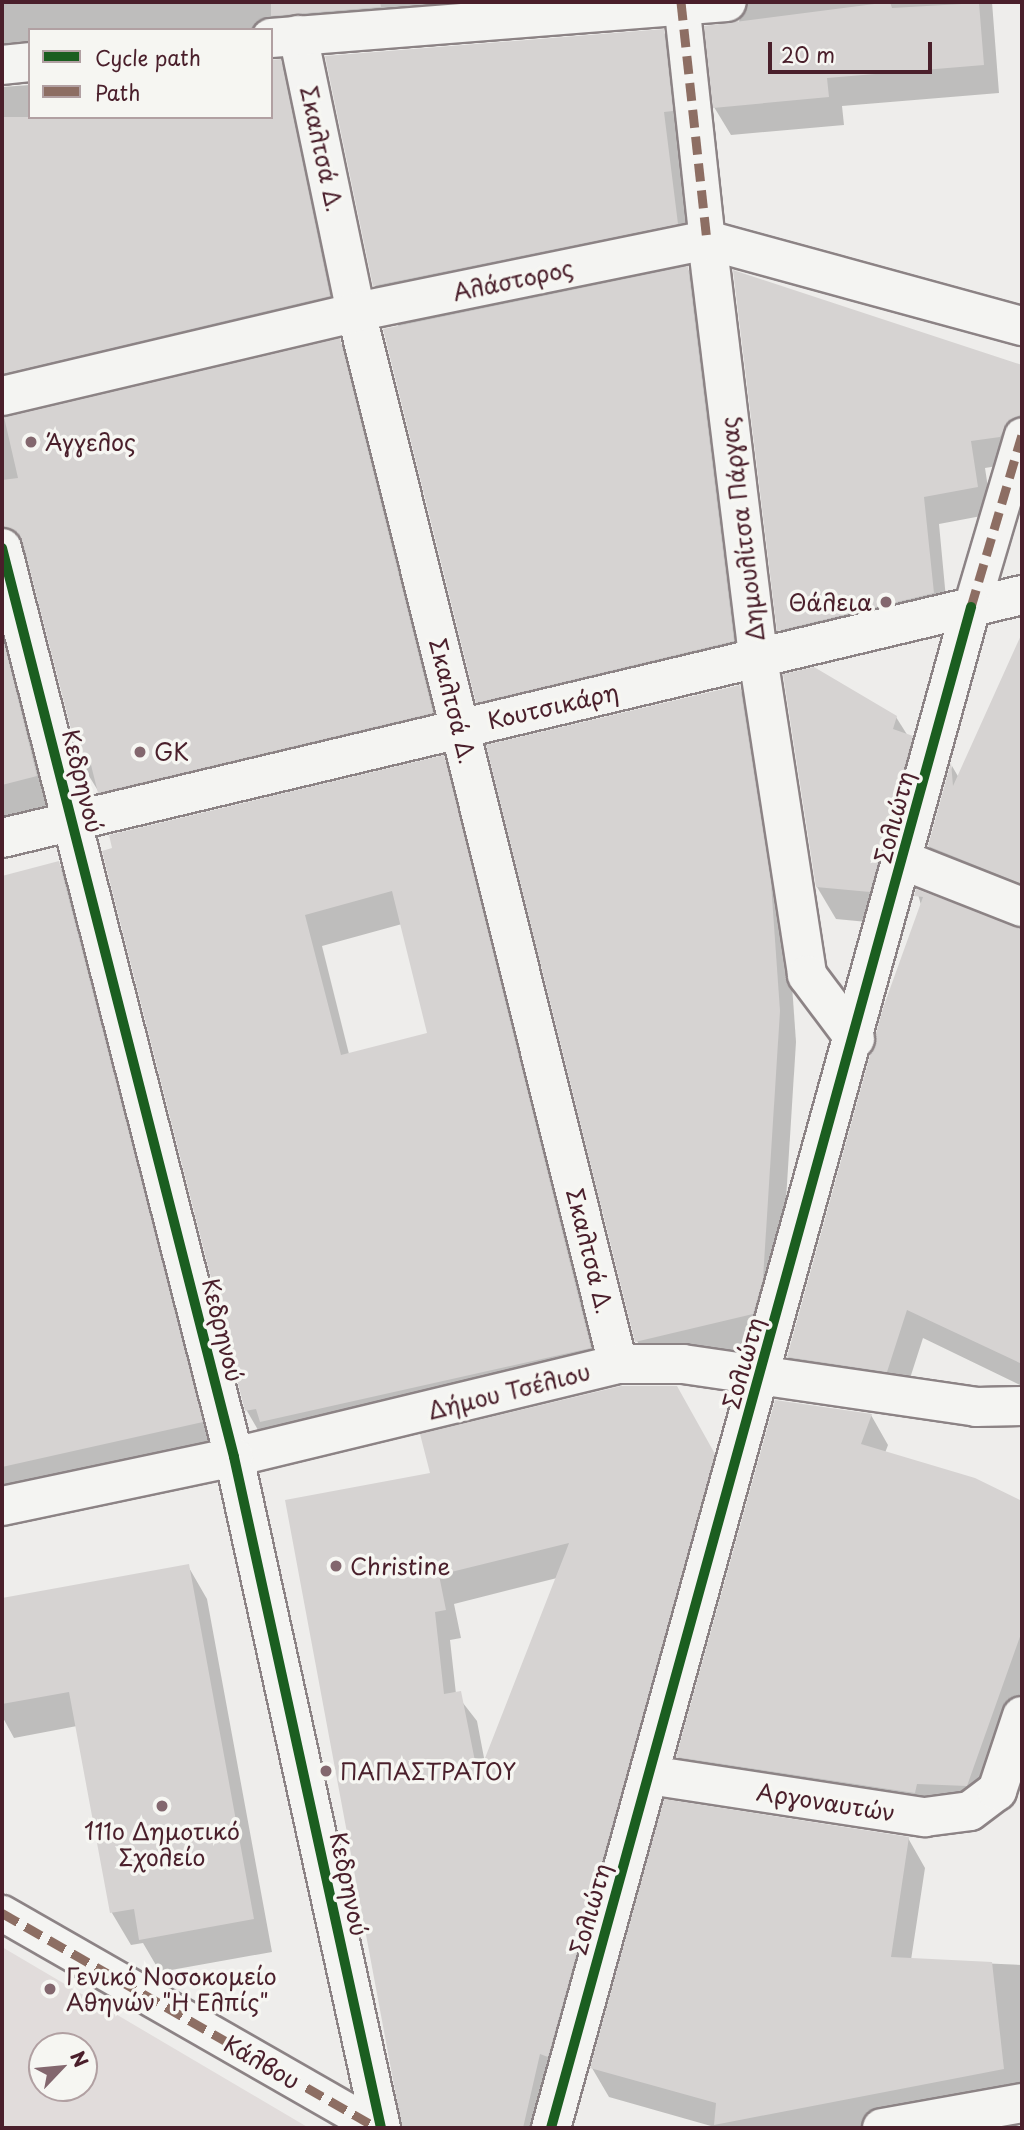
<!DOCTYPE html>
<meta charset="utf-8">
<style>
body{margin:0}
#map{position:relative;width:1024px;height:2130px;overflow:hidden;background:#eeedeb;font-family:"Playpen Sans",sans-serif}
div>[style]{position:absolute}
.green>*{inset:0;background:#e1dcdb}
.shadow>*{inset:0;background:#0003}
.building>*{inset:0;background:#d6d3d2}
.roads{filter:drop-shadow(2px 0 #8c8385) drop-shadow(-2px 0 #8c8385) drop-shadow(0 2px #8c8385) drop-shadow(0 -2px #8c8385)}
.pedestrian>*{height:35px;margin:-17.5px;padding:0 17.5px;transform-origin:17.5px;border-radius:17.5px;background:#f4f4f2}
.minor>*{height:38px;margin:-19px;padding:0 19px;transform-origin:19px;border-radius:19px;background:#f4f4f2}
.tertiary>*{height:38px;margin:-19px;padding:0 19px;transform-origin:19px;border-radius:19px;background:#f4f4f2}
.quiet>*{height:9px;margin-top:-4.5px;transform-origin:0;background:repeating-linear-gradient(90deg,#8d6e63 0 18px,transparent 0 27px)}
.cycleway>*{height:10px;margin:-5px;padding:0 5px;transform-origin:5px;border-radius:5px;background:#1b5e20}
.dots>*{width:19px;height:19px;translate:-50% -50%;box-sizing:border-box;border:4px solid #f6f6f2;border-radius:50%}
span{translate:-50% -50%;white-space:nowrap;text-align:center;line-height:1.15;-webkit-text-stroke:7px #f6f6f2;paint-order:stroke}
.street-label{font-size:23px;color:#4a1f2b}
.poi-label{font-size:23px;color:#4a1f2b}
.left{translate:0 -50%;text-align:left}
.right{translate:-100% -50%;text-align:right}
.frame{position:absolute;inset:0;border:4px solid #4a1f2b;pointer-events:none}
.legend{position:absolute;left:28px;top:28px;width:245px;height:91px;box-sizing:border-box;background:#f6f6f2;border:2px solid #b1a0a2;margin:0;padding:9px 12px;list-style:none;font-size:21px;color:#4a1f2b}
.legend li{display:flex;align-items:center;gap:14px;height:35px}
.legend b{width:35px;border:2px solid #b1a0a2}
.north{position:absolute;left:28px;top:2032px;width:70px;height:70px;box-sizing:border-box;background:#f6f6f2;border:2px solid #b1a0a2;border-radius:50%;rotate:64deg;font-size:19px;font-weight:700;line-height:28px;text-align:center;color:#4a1f2b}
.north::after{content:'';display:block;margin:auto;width:24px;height:32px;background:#83676e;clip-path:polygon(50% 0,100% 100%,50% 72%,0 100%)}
.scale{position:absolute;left:768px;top:42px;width:164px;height:32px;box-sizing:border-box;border:4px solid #4a1f2b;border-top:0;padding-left:9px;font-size:21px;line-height:24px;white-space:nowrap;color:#4a1f2b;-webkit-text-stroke:5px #f6f6f2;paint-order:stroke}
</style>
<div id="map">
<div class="green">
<i style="clip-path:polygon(evenodd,2px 1947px,309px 2128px,2px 2128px,2px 1947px,42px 2046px,84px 2046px,84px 2088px,42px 2088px,42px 2046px)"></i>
</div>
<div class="shadow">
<i style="clip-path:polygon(2px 2px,992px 2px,999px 93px,842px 106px,844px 125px,731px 135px,714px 107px,743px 8px,271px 30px,30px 30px,30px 72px,2px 83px)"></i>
<i style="clip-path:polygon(663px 31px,685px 70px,700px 263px,686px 266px,705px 300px,751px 673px,496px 733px,477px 702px,399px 327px,375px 286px)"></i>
<i style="clip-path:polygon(280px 61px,296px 89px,345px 324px,2px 413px,2px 87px,30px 85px,30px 117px,271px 117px)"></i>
<i style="clip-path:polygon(735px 272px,1022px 367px,1022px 455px,1016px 463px,985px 468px,992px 514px,939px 524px,948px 620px,795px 656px,780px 630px)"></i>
<i style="clip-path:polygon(339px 340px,355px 368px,448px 741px,116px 820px,81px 763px,29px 559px,14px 554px,2px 561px,2px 419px)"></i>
<i style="clip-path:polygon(2px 605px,52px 804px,2px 818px)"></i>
<i style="clip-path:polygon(1022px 647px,1022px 905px,946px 876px,929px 846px,952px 766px,959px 778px)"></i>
<i style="clip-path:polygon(739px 687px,756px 716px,787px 914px,796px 1042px,779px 1310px,769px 1343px,654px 1371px,637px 1341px)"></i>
<i style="clip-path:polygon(896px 717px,930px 771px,888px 924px,836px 919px,817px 887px)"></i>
<i style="clip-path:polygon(evenodd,443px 757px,461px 789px,608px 1379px,265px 1442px,247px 1411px,104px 852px,443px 757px,402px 924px,429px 1034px,349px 1054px,322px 946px,402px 924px)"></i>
<i style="clip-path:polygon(59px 864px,74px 891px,217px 1449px,2px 1497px,2px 879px)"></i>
<i style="clip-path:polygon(917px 891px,1022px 928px,1022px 1386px,923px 1338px,903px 1400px,805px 1386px,788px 1357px,921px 905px)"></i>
<i style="clip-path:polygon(871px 1415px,888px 1445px,885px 1453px,975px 1480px,1022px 1503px,1022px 1702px,984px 1814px,695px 1786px,678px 1757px)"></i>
<i style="clip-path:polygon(evenodd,693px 1417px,730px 1484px,545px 2128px,404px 2128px,432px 1474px,693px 1417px,557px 1578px,485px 1763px,477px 1721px,456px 1694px,450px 1640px,461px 1638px,454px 1604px,557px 1578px)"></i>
<i style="clip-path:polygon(188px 1566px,207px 1599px,272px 1952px,160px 1972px,143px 1943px,131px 1945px,112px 1913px,77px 1726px,14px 1738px,2px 1716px,2px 1600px)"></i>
<i style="clip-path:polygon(908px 1838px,925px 1868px,911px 1960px,1022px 1965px,1022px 2086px,1005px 2084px,1008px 2101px,866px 2128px,718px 2128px,609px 2097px,592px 2068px)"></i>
</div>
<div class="building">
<i style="clip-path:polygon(271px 2px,380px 2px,381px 7px,271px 16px)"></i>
<i style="clip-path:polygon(890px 2px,892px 8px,979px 3px,984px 65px,827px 78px,829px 97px,713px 108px,704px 26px)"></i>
<i style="clip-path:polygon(664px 29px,673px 111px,664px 112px,678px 224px,373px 286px,325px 56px)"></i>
<i style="clip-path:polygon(281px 59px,330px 296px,2px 374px,2px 117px,271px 117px,271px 60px)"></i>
<i style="clip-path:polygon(688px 266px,734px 641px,476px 703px,383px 329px)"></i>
<i style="clip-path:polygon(733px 270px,1022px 365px,1020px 415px,1008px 421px,1000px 437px,971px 441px,978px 487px,924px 497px,934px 593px,777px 631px)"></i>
<i style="clip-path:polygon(340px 338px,433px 713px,98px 793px,90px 761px,80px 764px,23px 543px,2px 527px,2px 480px,18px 478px,4px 417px)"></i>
<i style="clip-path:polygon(1022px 633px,1022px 884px,928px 846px,951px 762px,953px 786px)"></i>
<i style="clip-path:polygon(2px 635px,37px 776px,2px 785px)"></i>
<i style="clip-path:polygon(814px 667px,897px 716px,893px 729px,913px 736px,870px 892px,816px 887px,783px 674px)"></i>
<i style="clip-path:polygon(740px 685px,771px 883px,780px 1011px,763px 1279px,753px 1314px,635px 1342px,486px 745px)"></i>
<i style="clip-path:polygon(evenodd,444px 755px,591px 1348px,260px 1422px,256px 1409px,245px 1411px,102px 851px,112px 848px,109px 835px,444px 755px,392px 891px,427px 1033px,341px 1055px,305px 915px,392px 891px)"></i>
<i style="clip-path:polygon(59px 861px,203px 1422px,2px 1467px,2px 876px)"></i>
<i style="clip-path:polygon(916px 889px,1022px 928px,1022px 1364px,907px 1310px,887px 1372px,787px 1357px,883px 1008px,923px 897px,914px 896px)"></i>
<i style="clip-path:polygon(evenodd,621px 1386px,677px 1386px,715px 1454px,548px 2057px,540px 2054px,523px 2128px,402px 2128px,285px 1500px,430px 1473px,420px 1434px,621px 1386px,569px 1543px,566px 1551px,478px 1776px,461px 1691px,444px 1694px,435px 1612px,446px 1610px,439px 1575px,569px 1543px)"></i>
<i style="clip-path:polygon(775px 1400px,872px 1414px,861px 1444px,975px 1478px,1022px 1501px,1022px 1631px,967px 1786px,917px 1784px,915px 1793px,676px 1757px)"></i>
<i style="clip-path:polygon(189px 1564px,254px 1919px,139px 1940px,134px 1909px,110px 1913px,69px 1692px,2px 1704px,2px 1598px)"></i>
<i style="clip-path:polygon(664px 1799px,909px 1837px,891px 1957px,992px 1962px,1004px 2069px,714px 2125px,716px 2103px,590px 2068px)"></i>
</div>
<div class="roads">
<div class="pedestrian">
<i style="left:681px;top:2px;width:239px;rotate:83.8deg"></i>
<i style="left:971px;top:607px;width:179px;rotate:-73.5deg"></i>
<i style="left:2px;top:1913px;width:433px;rotate:29.8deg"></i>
</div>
<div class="minor">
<i style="left:298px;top:35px;width:283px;rotate:78.2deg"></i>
<i style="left:356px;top:312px;width:1084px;rotate:76.02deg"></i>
<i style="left:707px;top:240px;width:420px;rotate:83deg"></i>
<i style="left:758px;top:657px;width:322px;rotate:81.2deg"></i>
<i style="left:807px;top:975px;width:80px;rotate:53.1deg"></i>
<i style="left:2px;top:396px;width:364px;rotate:-13.3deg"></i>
<i style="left:356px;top:312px;width:358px;rotate:-11.6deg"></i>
<i style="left:707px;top:240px;width:327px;rotate:15.3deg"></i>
<i style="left:2px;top:838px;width:1049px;rotate:-13.4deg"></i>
<i style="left:905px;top:861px;width:126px;rotate:21.5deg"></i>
<i style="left:234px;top:1457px;width:395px;rotate:-13.6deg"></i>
<i style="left:618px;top:1364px;width:65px"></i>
<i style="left:683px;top:1364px;width:296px;rotate:8.3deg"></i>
<i style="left:976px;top:1407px;width:46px;rotate:-1.2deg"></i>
<i style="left:649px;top:1775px;width:279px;rotate:8.7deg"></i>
<i style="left:925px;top:1817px;width:45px;rotate:-7.6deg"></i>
<i style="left:970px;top:1811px;width:34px;rotate:-37deg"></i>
<i style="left:997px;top:1791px;width:79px;rotate:-71.6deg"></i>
<i style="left:551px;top:2128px;width:1578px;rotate:-74.56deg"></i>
<i style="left:882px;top:2128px;width:142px;rotate:-10.1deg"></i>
</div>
<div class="tertiary">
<i style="left:271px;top:38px;width:457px;rotate:-4.5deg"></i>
<i style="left:2px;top:65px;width:28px;rotate:-6deg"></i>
<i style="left:2px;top:548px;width:938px;rotate:75.68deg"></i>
<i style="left:234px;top:1457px;width:687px;rotate:77.64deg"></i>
<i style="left:2px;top:1506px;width:237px;rotate:-11.9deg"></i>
</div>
</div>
<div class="quiet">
<i style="left:681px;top:2px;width:239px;rotate:83.8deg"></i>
<i style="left:971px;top:607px;width:179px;rotate:-73.5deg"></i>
<i style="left:2px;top:1913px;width:433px;rotate:29.8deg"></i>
</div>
<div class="cycleway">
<i style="left:2px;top:548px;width:938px;rotate:75.68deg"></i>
<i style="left:234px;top:1457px;width:687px;rotate:77.64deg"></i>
<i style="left:551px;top:2128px;width:1578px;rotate:-74.56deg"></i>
</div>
<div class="dots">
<i style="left:31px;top:442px;background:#83676e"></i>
<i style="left:886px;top:602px;background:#83676e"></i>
<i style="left:140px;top:752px;background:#83676e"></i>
<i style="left:336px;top:1566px;background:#83676e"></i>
<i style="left:326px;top:1771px;background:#83676e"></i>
<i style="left:162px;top:1806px;background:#83676e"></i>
<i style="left:50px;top:1989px;background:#83676e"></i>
</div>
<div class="street-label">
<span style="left:322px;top:149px;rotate:78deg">Σκαλτσά Δ.</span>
<span style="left:513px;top:280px;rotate:-12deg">Αλάστορος</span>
<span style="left:742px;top:529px;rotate:-97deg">Δημουλίτσα Πάργας</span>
<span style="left:453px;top:701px;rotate:76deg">Σκαλτσά Δ.</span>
<span style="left:553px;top:706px;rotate:-13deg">Κουτσικάρη</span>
<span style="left:83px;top:781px;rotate:76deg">Κεδρηνού</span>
<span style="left:894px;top:817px;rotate:-75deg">Σολιώτη</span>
<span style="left:590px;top:1251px;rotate:76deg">Σκαλτσά Δ.</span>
<span style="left:223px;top:1330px;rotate:76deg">Κεδρηνού</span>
<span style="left:743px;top:1363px;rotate:-74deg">Σολιώτη</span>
<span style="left:509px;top:1391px;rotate:-14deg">Δήμου Τσέλιου</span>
<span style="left:826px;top:1802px;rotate:9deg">Αργοναυτών</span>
<span style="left:349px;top:1884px;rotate:78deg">Κεδρηνού</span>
<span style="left:590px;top:1909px;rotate:-74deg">Σολιώτη</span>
<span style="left:262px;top:2062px;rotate:30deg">Κάλβου</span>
</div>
<div class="poi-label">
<span class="left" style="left:45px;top:442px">Άγγελος</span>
<span class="right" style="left:872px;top:602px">Θάλεια</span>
<span class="left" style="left:154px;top:752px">GK</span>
<span class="left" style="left:350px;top:1566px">Christine</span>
<span class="left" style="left:340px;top:1771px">ΠΑΠΑΣΤΡΑΤΟΥ</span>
<span style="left:162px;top:1844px">111ο Δημοτικό<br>Σχολείο</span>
<span class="left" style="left:66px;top:1989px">Γενικό Νοσοκομείο<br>Αθηνών "Η Ελπίς"</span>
</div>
<div class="frame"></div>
<ul class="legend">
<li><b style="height:9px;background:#1b5e20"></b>Cycle path</li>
<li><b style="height:9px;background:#8d6e63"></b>Path</li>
</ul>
<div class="north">N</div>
<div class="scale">20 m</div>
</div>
